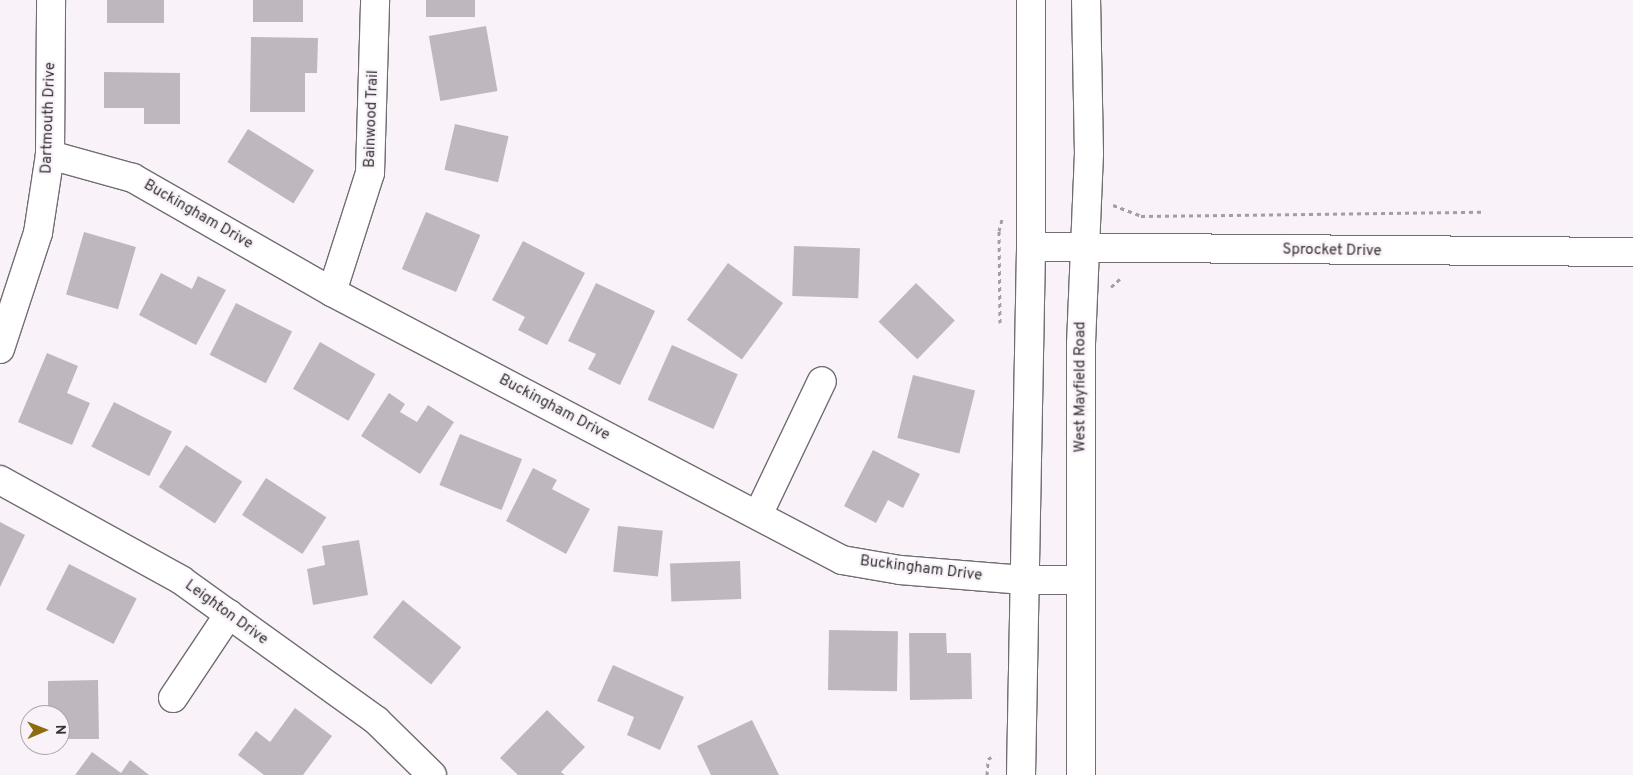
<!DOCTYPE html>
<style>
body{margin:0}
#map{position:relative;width:1633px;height:775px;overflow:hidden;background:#f9f3f9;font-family:Overpass,sans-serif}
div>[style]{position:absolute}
.building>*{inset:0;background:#beb8be;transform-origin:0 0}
.path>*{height:3px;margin-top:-1.5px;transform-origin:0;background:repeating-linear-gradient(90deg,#a29ea2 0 4px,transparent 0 8px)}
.roads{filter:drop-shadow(1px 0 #726d72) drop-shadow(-1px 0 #726d72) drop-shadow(0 1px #726d72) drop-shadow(0 -1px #726d72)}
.street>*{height:28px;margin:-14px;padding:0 14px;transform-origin:14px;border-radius:14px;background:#fff}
.secondary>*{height:28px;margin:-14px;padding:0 14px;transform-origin:14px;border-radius:14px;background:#fff}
span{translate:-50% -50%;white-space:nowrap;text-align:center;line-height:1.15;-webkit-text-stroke:4.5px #f9f3f9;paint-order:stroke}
.street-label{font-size:15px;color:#343234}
.north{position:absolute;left:20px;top:705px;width:50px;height:50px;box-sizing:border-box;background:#f9f3f9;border:1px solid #aaa6aa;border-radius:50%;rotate:89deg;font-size:14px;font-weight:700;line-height:20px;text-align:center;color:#343234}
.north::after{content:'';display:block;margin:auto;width:18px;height:22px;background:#8c6c0e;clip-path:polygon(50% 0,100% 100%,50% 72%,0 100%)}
</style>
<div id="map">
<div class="building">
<i style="left:107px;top:0;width:57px;height:23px"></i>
<i style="left:253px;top:0;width:50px;height:22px"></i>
<i style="left:426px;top:0;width:49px;height:17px"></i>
<i style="left:486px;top:26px;width:66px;height:58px;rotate:80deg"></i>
<i style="clip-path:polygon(251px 37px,318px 38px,317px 73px,305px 73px,305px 112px,250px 112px)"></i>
<i style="clip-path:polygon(104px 72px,180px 73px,180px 124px,144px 124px,144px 108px,104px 108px)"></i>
<i style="left:455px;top:124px;width:55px;height:47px;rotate:13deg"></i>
<i style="left:248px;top:129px;width:78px;height:39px;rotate:32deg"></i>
<i style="left:426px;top:212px;width:59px;height:62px;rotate:23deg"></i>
<i style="left:84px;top:232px;width:54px;height:65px;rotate:16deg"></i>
<i style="clip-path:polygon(523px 241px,585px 273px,547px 345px,518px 330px,525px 317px,492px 300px)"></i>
<i style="left:794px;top:246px;width:66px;height:50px;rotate:2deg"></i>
<i style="left:728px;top:263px;width:68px;height:70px;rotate:36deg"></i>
<i style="clip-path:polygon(161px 273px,192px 289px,198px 276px,226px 290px,196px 345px,139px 315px)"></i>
<i style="clip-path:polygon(596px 283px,655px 311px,620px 385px,588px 369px,596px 354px,568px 341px)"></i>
<i style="left:916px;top:283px;width:54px;height:54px;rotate:44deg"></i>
<i style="left:236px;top:303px;width:63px;height:58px;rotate:27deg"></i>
<i style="left:320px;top:342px;width:64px;height:54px;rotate:30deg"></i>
<i style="left:672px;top:345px;width:72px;height:60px;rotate:24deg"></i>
<i style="clip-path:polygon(47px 353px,78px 366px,67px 393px,90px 403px,72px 445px,18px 422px)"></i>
<i style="left:913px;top:375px;width:64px;height:65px;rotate:14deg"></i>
<i style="clip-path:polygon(389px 393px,405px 404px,400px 412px,417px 422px,428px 405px,454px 422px,420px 474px,361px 436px)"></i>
<i style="left:114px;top:402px;width:65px;height:50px;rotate:27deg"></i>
<i style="left:460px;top:434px;width:67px;height:55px;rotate:22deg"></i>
<i style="left:186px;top:445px;width:67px;height:50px;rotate:33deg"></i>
<i style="clip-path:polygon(873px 450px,920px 474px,903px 508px,888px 500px,876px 523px,844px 506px)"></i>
<i style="clip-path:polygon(533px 468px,557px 480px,552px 489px,590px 509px,566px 554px,506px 521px)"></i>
<i style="left:266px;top:478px;width:72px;height:44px;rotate:33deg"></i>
<i style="clip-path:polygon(0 522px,25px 535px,0 587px)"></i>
<i style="left:618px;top:526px;width:45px;height:46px;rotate:6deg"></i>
<i style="clip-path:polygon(359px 540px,368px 595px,313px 605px,307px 569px,325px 565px,322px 546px)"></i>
<i style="left:740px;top:561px;width:38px;height:70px;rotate:88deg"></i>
<i style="left:69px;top:564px;width:76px;height:51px;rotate:27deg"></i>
<i style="left:403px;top:600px;width:75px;height:48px;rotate:39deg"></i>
<i style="left:829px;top:630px;width:69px;height:60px;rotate:1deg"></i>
<i style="clip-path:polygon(909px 633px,946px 633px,947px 653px,971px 653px,972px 699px,910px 700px)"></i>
<i style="clip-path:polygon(613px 665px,684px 697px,660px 750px,627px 735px,634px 717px,597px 701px)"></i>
<i style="clip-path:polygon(98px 680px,99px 739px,60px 739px,60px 715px,48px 715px,48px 681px)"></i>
<i style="clip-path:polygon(295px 708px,332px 736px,303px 775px,264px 775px,238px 755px,256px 731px,270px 742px)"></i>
<i style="clip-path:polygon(547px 710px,585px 747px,561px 772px,565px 775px,518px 775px,500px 758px)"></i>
<i style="clip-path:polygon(752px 720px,779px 775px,711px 775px,697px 746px)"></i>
<i style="clip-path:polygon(92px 752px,121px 773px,130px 760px,149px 775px,75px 775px)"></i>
</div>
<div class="path">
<i style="left:1113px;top:205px;width:30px;rotate:21deg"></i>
<i style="left:1141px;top:216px;width:342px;rotate:-0.7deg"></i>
<i style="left:1111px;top:287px;width:12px;rotate:-42deg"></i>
<i style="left:1000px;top:323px;width:92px;rotate:-90.6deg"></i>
<i style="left:999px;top:231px;width:12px;rotate:-76deg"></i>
<i style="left:987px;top:775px;width:16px;rotate:-86deg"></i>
<i style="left:988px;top:759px;width:8px;rotate:-30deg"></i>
</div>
<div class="roads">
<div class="street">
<i style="left:50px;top:155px;width:86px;rotate:15.5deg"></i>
<i style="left:133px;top:178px;width:229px;rotate:29.8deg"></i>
<i style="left:332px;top:292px;width:576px;rotate:27.72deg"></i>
<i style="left:842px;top:560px;width:59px;rotate:9.8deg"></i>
<i style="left:900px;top:570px;width:124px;rotate:4.6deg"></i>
<i style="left:1024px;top:580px;width:57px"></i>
<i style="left:1031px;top:247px;width:602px;rotate:0.48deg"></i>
<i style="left:332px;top:292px;width:125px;rotate:-72.3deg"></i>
<i style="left:370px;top:173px;width:173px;rotate:-88.3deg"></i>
<i style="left:0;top:349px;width:122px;rotate:-71.9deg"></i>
<i style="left:38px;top:233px;width:79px;rotate:-81.3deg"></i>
<i style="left:50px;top:155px;width:155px;rotate:-89.6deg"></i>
<i style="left:0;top:480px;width:207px;rotate:28.9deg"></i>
<i style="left:181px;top:580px;width:241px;rotate:35.7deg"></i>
<i style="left:377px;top:721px;width:77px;rotate:44.5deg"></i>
<i style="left:758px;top:515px;width:148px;rotate:-64.5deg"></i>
<i style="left:173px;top:698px;width:101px;rotate:-56.3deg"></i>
</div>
<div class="secondary">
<i style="left:1021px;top:775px;width:528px;rotate:-88.91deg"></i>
<i style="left:1031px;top:247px;width:247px;rotate:-90deg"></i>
<i style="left:1081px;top:775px;width:431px;rotate:-90deg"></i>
<i style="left:1081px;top:344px;width:190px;rotate:-87.6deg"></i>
<i style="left:1089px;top:154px;width:154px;rotate:-91.1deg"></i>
</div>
</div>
<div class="street-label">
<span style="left:49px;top:118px;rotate:-88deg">Dartmouth Drive</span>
<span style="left:372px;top:119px;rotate:-88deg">Bainwood Trail</span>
<span style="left:198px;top:215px;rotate:30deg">Buckingham Drive</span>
<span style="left:1332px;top:251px;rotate:1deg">Sprocket Drive</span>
<span style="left:1081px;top:387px;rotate:-90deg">West Mayfield Road</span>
<span style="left:554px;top:408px;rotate:28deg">Buckingham Drive</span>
<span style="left:921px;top:569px;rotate:7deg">Buckingham Drive</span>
<span style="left:226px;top:613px;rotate:36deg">Leighton Drive</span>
</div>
<div class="north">N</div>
</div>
